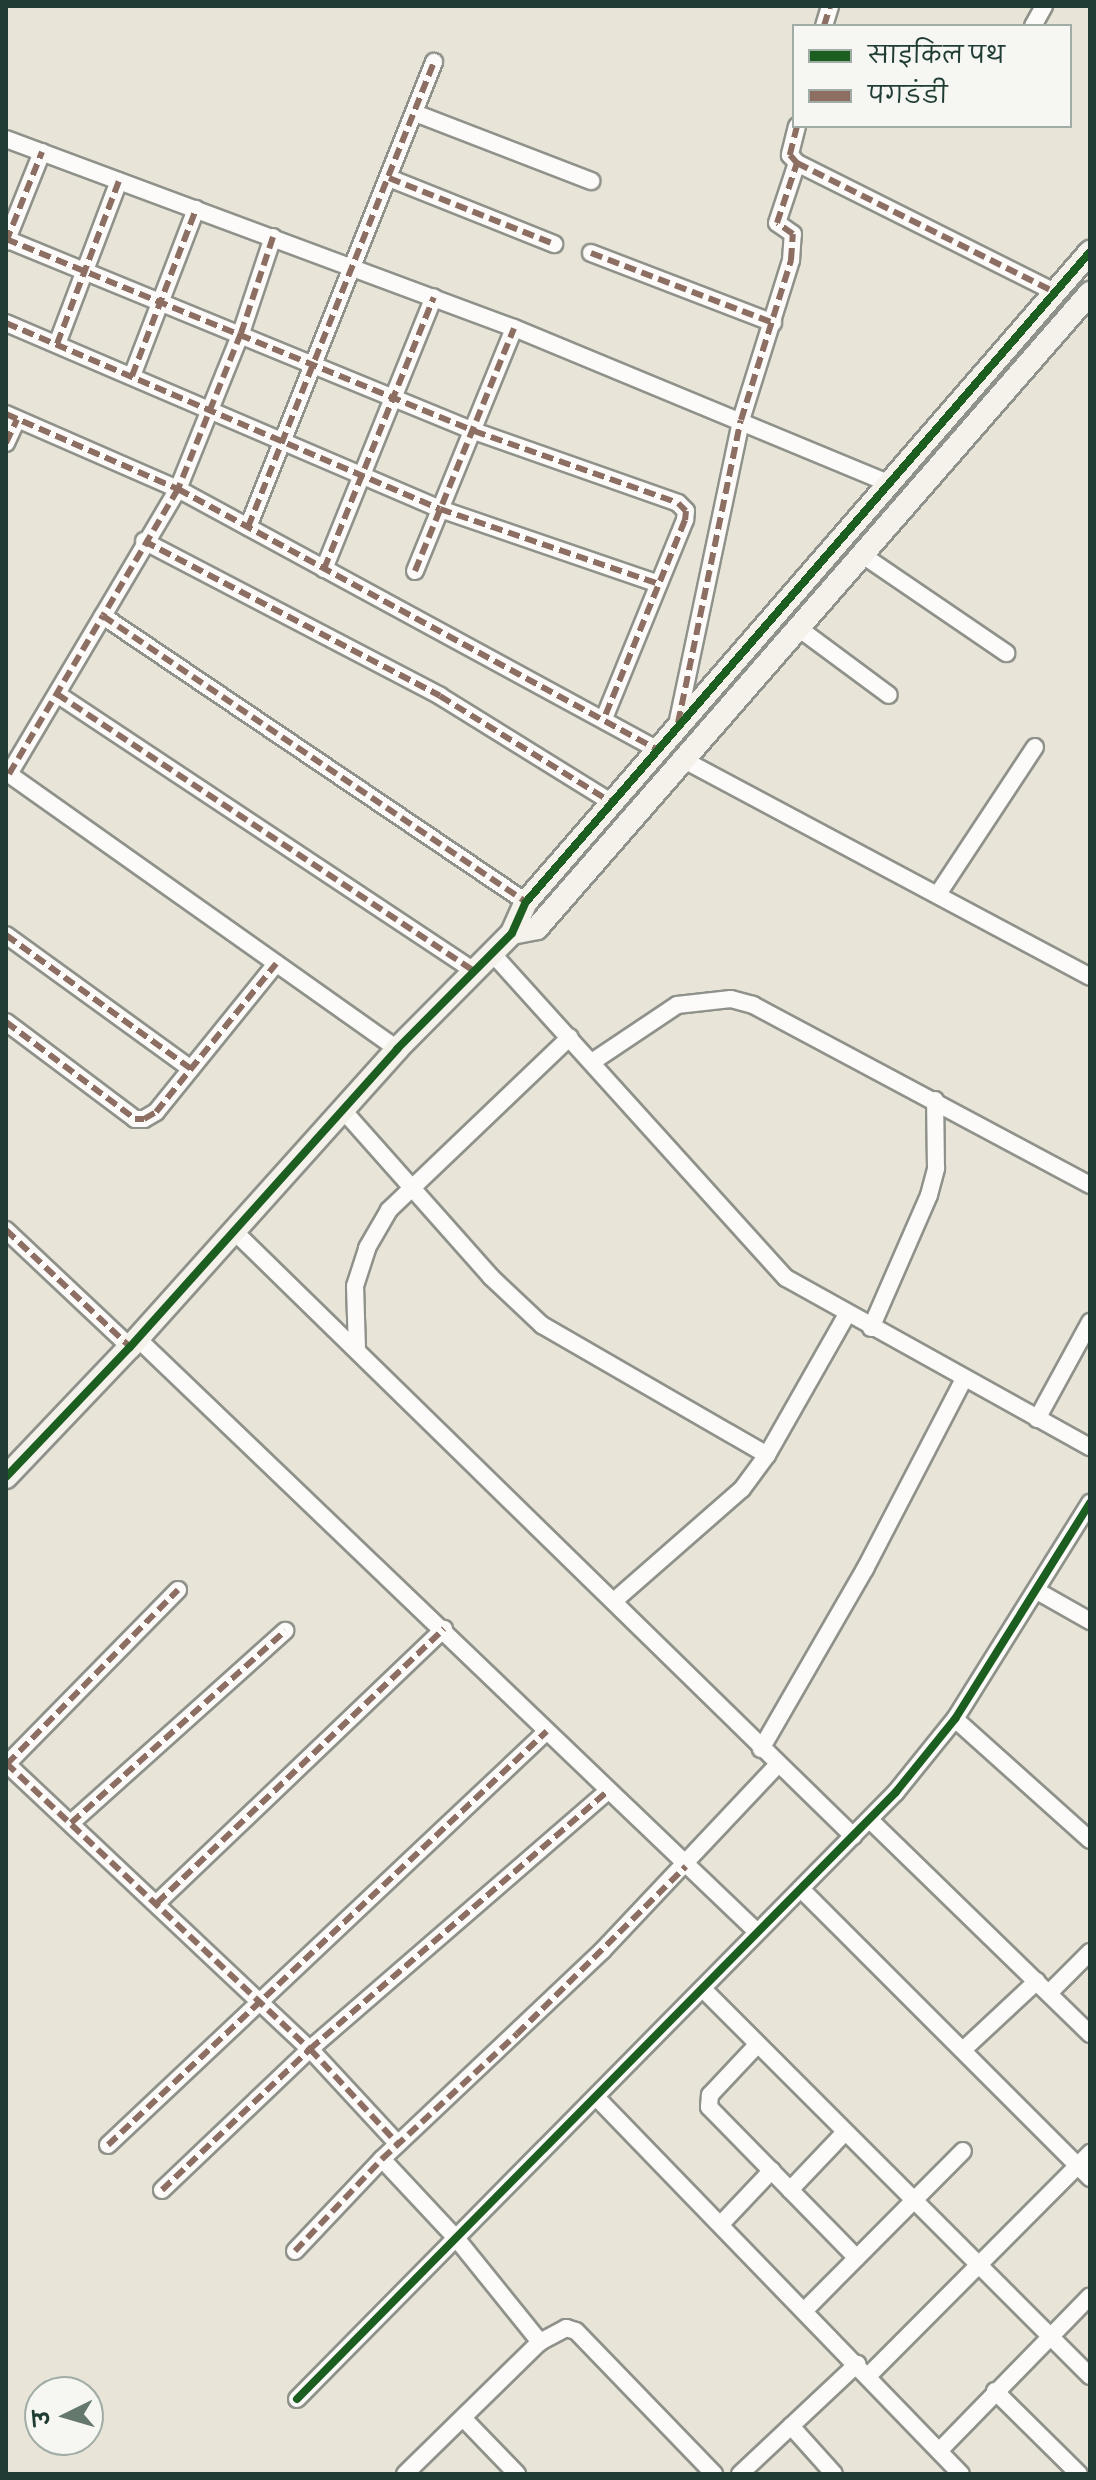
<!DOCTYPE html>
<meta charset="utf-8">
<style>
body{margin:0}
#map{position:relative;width:1096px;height:2480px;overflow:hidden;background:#e8e5d8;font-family:Pangolin,"Playpen Sans Deva",sans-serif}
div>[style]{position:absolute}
.roads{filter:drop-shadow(2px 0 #8f928a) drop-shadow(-2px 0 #8f928a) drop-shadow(0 2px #8f928a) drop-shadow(0 -2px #8f928a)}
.street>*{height:16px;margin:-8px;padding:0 8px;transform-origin:8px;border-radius:8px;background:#fcfbf9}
.secondary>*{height:22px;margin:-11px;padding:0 11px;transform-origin:11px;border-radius:11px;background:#f5f2ec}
.quiet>*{height:6px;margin-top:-3px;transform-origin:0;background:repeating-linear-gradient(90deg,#8d6e63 0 12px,transparent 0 18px)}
.cycleway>*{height:8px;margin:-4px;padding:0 4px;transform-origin:4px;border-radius:4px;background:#1b5e20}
span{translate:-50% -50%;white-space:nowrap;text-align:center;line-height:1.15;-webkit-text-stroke:6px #f6f6f2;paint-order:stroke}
.frame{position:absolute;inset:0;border:8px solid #1f3d34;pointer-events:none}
.legend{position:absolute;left:792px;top:24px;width:280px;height:104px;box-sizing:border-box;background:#f6f6f2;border:2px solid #a0aca6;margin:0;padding:10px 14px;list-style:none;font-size:24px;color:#1f3d34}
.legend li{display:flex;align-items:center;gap:16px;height:40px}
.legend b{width:40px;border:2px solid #a0aca6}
.north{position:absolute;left:24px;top:2376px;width:80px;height:80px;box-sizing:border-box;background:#f6f6f2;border:2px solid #a0aca6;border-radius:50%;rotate:265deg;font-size:22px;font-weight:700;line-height:32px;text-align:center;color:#1f3d34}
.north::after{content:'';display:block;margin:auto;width:28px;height:36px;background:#65786d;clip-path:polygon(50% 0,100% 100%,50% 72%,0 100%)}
</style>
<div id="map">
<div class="roads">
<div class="street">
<i style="left:824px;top:26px;width:21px;rotate:-73deg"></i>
<i style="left:1033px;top:26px;width:23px;rotate:-61deg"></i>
<i style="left:415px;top:113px;width:189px;rotate:21.1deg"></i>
<i style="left:797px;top:126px;width:30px;rotate:104deg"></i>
<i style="left:790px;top:155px;width:11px;rotate:49deg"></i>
<i style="left:797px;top:163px;width:288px;rotate:26.6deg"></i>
<i style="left:6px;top:139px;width:542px;rotate:20.41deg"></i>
<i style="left:514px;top:328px;width:405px;rotate:22.5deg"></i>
<i style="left:389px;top:178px;width:178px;rotate:21.8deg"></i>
<i style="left:273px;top:237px;width:101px;rotate:108.4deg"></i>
<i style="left:241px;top:333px;width:168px;rotate:112deg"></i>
<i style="left:178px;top:489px;width:147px;rotate:120.6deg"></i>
<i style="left:103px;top:616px;width:511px;rotate:34.06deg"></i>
<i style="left:6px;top:239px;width:506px;rotate:22.31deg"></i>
<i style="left:474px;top:431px;width:216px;rotate:19.4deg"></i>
<i style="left:678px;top:503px;width:11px;rotate:45deg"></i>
<i style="left:686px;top:511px;width:9px;rotate:96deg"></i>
<i style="left:685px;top:520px;width:214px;rotate:112.2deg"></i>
<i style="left:6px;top:242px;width:97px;rotate:-68.2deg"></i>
<i style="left:591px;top:253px;width:195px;rotate:21deg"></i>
<i style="left:6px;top:323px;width:472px;rotate:23.2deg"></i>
<i style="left:440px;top:509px;width:231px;rotate:18.9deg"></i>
<i style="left:57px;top:344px;width:174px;rotate:-69.2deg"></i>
<i style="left:132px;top:376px;width:179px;rotate:-69deg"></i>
<i style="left:6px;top:414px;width:188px;rotate:23.6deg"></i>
<i style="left:178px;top:489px;width:549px;rotate:28.53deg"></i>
<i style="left:6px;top:443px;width:26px;rotate:-65deg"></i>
<i style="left:248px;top:527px;width:501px;rotate:-68.2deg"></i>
<i style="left:144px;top:541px;width:334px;rotate:27.6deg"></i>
<i style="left:440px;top:696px;width:205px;rotate:31.8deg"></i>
<i style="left:861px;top:554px;width:176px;rotate:34.3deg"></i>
<i style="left:324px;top:569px;width:293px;rotate:-68deg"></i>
<i style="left:415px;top:571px;width:262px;rotate:-67.8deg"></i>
<i style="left:797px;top:627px;width:114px;rotate:36.5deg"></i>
<i style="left:57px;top:694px;width:501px;rotate:33.59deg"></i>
<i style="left:677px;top:725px;width:312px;rotate:-78.1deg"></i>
<i style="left:741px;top:420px;width:168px;rotate:-72.6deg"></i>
<i style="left:791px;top:260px;width:26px;rotate:-86deg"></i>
<i style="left:793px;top:234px;width:19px;rotate:-145deg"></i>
<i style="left:777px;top:223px;width:63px;rotate:-71.6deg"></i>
<i style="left:684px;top:760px;width:460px;rotate:28.1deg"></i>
<i style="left:6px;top:772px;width:479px;rotate:35.3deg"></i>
<i style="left:9px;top:774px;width:184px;rotate:-59.3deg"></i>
<i style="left:938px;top:894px;width:176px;rotate:-56.6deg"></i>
<i style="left:6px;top:935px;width:228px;rotate:35.9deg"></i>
<i style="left:492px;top:953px;width:438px;rotate:47.9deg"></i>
<i style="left:786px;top:1278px;width:348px;rotate:29.1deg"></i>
<i style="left:6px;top:1022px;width:161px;rotate:36.9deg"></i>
<i style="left:135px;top:1119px;width:9px"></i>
<i style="left:144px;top:1119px;width:14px;rotate:-30deg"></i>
<i style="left:156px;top:1112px;width:191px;rotate:-51deg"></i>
<i style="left:592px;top:1062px;width:102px;rotate:-33.8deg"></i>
<i style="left:677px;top:1005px;width:54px;rotate:-6.3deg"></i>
<i style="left:731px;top:999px;width:23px;rotate:15deg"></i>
<i style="left:753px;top:1005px;width:382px;rotate:28.1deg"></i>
<i style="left:342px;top:1109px;width:225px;rotate:48.4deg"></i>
<i style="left:491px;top:1277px;width:70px;rotate:43.3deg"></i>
<i style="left:542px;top:1325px;width:260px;rotate:30deg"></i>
<i style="left:6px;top:1230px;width:170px;rotate:43.3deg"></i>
<i style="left:234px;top:1231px;width:866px;rotate:44.34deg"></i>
<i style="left:871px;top:1328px;width:145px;rotate:-66.4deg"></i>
<i style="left:929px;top:1195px;width:28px;rotate:-75deg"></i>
<i style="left:936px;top:1168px;width:68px;rotate:-90.8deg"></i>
<i style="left:137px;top:1338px;width:857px;rotate:43.77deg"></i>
<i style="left:357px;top:1349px;width:63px;rotate:-91.8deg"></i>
<i style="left:355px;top:1286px;width:40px;rotate:-72deg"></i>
<i style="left:367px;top:1248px;width:44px;rotate:-59.9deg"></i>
<i style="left:389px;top:1210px;width:250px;rotate:-43.7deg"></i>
<i style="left:1037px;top:1419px;width:111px;rotate:-61.3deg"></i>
<i style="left:1037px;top:1591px;width:61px;rotate:29.5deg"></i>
<i style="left:614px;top:1601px;width:170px;rotate:-41.2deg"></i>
<i style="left:742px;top:1489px;width:42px;rotate:-53.7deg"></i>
<i style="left:767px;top:1455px;width:160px;rotate:-60.4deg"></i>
<i style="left:955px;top:1719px;width:181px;rotate:41.9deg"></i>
<i style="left:761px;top:1749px;width:208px;rotate:-60deg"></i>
<i style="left:865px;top:1569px;width:214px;rotate:-62.5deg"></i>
<i style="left:6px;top:1763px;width:417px;rotate:43.3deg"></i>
<i style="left:310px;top:2049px;width:129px;rotate:47.2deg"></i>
<i style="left:7px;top:1764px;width:244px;rotate:-45.5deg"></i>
<i style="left:870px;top:1820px;width:307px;rotate:44.2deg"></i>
<i style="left:71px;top:1823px;width:288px;rotate:-41.9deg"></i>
<i style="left:801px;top:1889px;width:409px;rotate:45deg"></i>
<i style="left:157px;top:1903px;width:397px;rotate:-43.7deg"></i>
<i style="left:704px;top:1990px;width:546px;rotate:45deg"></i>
<i style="left:1049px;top:1993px;width:58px;rotate:-45deg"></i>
<i style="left:757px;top:2045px;width:69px;rotate:133.2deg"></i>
<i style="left:710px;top:2095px;width:12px;rotate:95deg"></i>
<i style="left:709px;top:2107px;width:211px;rotate:45.6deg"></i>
<i style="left:963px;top:2050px;width:101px;rotate:-43deg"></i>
<i style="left:597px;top:2098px;width:523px;rotate:45.93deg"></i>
<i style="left:108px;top:2145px;width:603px;rotate:-43.32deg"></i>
<i style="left:382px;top:2159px;width:108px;rotate:46.9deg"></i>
<i style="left:456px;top:2238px;width:134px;rotate:51.1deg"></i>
<i style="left:162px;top:2190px;width:204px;rotate:-43.6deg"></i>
<i style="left:310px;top:2049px;width:394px;rotate:-40.9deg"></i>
<i style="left:790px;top:2190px;width:80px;rotate:-46.5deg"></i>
<i style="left:721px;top:2224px;width:74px;rotate:-46.6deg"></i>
<i style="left:295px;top:2251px;width:127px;rotate:-46.6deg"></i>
<i style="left:382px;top:2159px;width:303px;rotate:-43.4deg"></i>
<i style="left:602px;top:1951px;width:255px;rotate:-46.7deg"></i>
<i style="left:805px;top:2310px;width:224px;rotate:-45.2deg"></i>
<i style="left:868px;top:2376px;width:315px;rotate:-45.1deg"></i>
<i style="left:995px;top:2391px;width:118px;rotate:44.7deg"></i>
<i style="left:297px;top:2399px;width:853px;rotate:-45.38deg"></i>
<i style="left:896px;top:1792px;width:94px;rotate:-51.1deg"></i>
<i style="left:955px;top:1719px;width:255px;rotate:-58deg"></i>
<i style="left:463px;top:2418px;width:78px;rotate:46deg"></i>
<i style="left:791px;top:2426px;width:64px;rotate:48.1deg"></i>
<i style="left:939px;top:2451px;width:216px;rotate:-45.7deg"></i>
<i style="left:405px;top:2474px;width:189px;rotate:-44.4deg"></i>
<i style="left:540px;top:2342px;width:30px;rotate:-28deg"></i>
<i style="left:566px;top:2328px;width:10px;rotate:17deg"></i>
<i style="left:576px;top:2331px;width:199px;rotate:46deg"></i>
<i style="left:740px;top:2474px;width:161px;rotate:-43.2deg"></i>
</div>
<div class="secondary">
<i style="left:512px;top:933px;width:25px;rotate:-11deg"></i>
<i style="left:537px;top:928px;width:842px;rotate:-48.95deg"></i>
<i style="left:6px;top:1477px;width:180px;rotate:-46.4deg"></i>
<i style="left:130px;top:1347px;width:400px;rotate:-48.1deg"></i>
<i style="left:397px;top:1049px;width:163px;rotate:-45.2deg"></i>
<i style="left:512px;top:933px;width:34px;rotate:-66deg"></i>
<i style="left:526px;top:902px;width:861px;rotate:-49.05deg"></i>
</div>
</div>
<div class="quiet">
<i style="left:824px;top:26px;width:21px;rotate:-73deg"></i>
<i style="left:797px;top:126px;width:30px;rotate:104deg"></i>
<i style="left:790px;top:155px;width:11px;rotate:49deg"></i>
<i style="left:797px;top:163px;width:288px;rotate:26.6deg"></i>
<i style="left:389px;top:178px;width:178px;rotate:21.8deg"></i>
<i style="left:273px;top:237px;width:101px;rotate:108.4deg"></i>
<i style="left:241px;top:333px;width:168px;rotate:112deg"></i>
<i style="left:178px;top:489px;width:147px;rotate:120.6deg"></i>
<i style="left:103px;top:616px;width:511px;rotate:34.06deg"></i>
<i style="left:6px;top:239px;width:506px;rotate:22.31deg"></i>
<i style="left:474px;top:431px;width:216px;rotate:19.4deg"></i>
<i style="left:678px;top:503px;width:11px;rotate:45deg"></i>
<i style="left:686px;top:511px;width:9px;rotate:96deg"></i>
<i style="left:685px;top:520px;width:214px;rotate:112.2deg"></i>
<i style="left:6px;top:242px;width:97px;rotate:-68.2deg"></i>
<i style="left:591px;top:253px;width:195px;rotate:21deg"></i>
<i style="left:6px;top:323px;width:472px;rotate:23.2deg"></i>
<i style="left:440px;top:509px;width:231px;rotate:18.9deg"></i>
<i style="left:57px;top:344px;width:174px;rotate:-69.2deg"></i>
<i style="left:132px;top:376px;width:179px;rotate:-69deg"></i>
<i style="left:6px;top:414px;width:188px;rotate:23.6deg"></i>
<i style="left:178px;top:489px;width:549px;rotate:28.53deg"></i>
<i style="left:6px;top:443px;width:26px;rotate:-65deg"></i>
<i style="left:248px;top:527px;width:501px;rotate:-68.2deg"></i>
<i style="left:144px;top:541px;width:334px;rotate:27.6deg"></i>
<i style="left:440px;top:696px;width:205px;rotate:31.8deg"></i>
<i style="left:324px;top:569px;width:293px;rotate:-68deg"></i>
<i style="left:415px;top:571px;width:262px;rotate:-67.8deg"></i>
<i style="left:57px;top:694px;width:501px;rotate:33.59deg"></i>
<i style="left:678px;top:723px;width:309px;rotate:-78.3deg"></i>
<i style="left:741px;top:420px;width:168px;rotate:-72.6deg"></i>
<i style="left:791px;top:260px;width:26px;rotate:-86deg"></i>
<i style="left:793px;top:234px;width:19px;rotate:-145deg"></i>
<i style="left:777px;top:223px;width:63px;rotate:-71.6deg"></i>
<i style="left:9px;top:774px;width:184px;rotate:-59.3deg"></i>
<i style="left:6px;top:935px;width:228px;rotate:35.9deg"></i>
<i style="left:6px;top:1022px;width:161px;rotate:36.9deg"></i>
<i style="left:135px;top:1119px;width:9px"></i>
<i style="left:144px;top:1119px;width:14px;rotate:-30deg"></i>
<i style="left:156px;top:1112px;width:191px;rotate:-51deg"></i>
<i style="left:6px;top:1230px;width:170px;rotate:43.3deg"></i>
<i style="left:6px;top:1763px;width:417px;rotate:43.3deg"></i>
<i style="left:310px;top:2049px;width:129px;rotate:47.2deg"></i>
<i style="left:7px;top:1764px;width:244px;rotate:-45.5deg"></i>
<i style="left:71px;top:1823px;width:288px;rotate:-41.9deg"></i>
<i style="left:157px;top:1903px;width:397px;rotate:-43.7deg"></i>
<i style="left:108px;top:2145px;width:603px;rotate:-43.32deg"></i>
<i style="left:162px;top:2190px;width:204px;rotate:-43.6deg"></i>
<i style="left:310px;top:2049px;width:394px;rotate:-40.9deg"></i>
<i style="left:295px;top:2251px;width:127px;rotate:-46.6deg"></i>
<i style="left:382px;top:2159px;width:184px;rotate:-42.8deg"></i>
<i style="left:517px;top:2034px;width:238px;rotate:-44.8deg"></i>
</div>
<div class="cycleway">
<i style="left:6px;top:1477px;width:180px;rotate:-46.4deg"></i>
<i style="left:130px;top:1347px;width:400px;rotate:-48.1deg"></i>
<i style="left:397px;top:1049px;width:163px;rotate:-45.2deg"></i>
<i style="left:512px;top:933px;width:34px;rotate:-66deg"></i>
<i style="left:526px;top:902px;width:861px;rotate:-49.05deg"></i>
<i style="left:297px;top:2399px;width:853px;rotate:-45.38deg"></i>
<i style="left:896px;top:1792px;width:94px;rotate:-51.1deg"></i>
<i style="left:955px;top:1719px;width:255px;rotate:-58deg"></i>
</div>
<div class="frame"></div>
<ul class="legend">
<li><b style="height:10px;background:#1b5e20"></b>साइकिल पथ</li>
<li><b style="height:10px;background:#8d6e63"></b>पगडंडी</li>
</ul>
<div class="north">उ</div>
</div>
